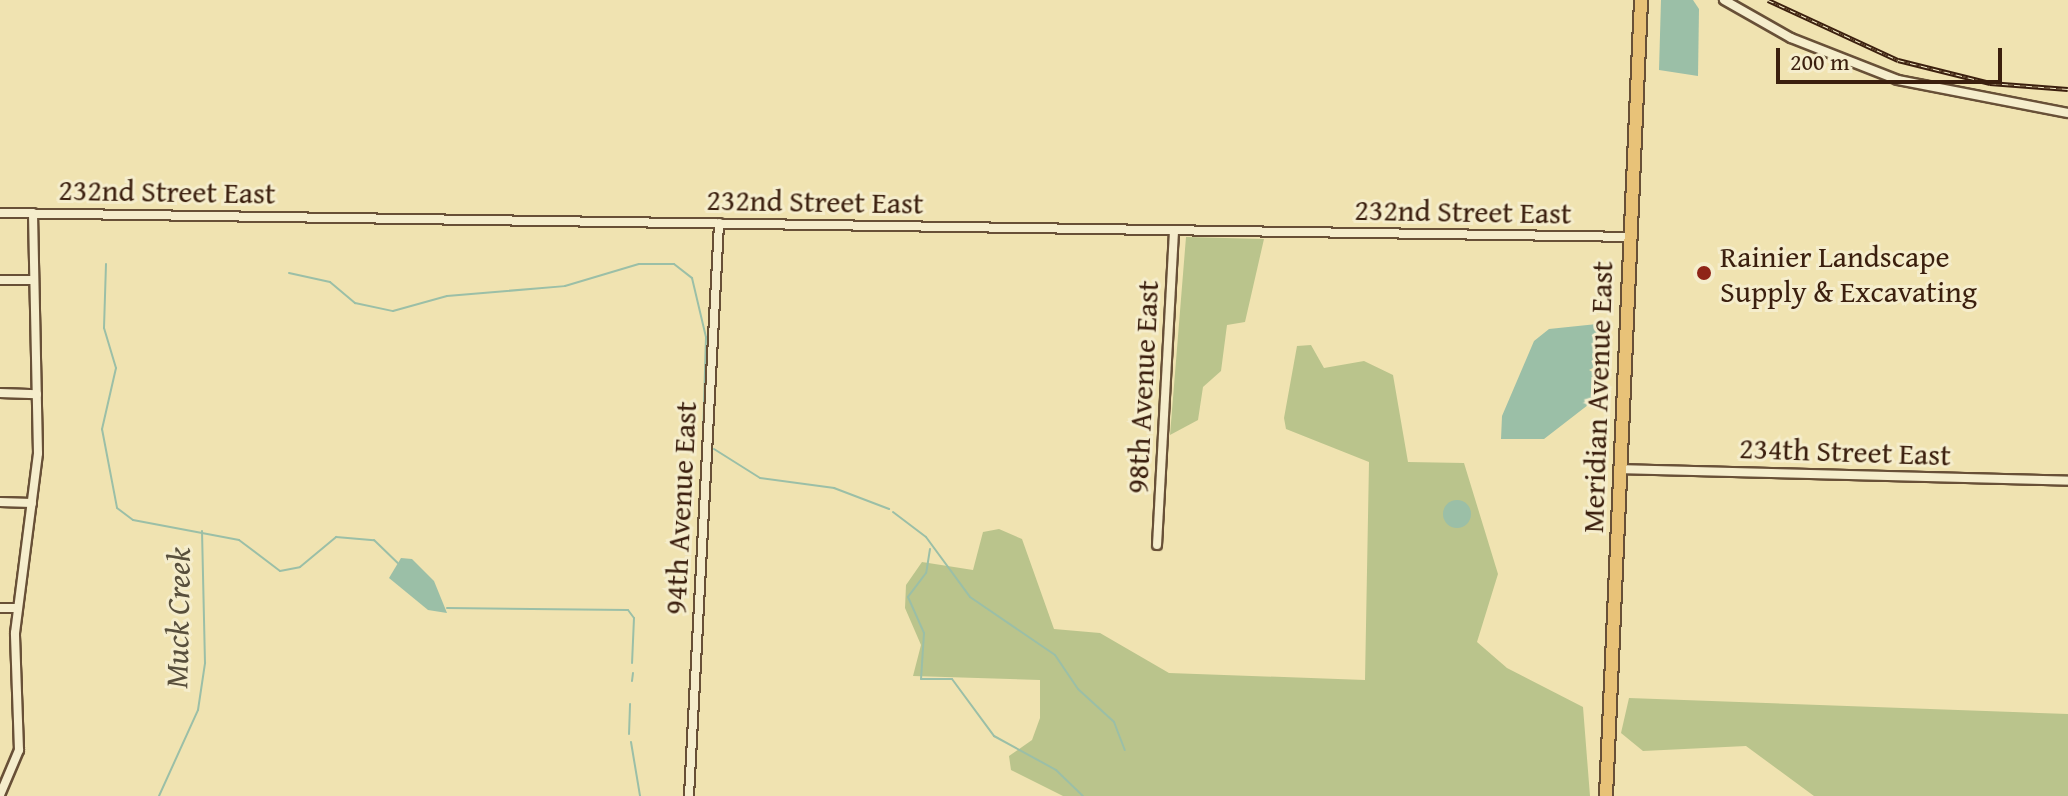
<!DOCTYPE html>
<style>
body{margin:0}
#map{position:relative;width:2068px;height:796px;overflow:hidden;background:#f0e3b1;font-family:"Gentium Book Plus",serif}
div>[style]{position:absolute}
.green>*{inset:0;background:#bac48c}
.water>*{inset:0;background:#9bbfa7}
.round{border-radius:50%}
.stream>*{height:2px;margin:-1px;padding:0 1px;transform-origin:1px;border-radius:1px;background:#9bbfa7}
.roads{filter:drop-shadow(2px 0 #685037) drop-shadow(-2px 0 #685037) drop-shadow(0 2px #685037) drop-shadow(0 -2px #685037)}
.minor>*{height:8px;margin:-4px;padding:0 4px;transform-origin:4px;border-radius:4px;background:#f5edcc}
.primary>*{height:12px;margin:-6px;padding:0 6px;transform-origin:6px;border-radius:6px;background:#e8c278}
.rail>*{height:5px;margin-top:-2.5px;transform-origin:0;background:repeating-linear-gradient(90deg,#f5edcc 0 6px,#3b1f0e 0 12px);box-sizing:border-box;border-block:2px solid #3b1f0e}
.dots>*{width:22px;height:22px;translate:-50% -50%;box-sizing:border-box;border:4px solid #f5edcc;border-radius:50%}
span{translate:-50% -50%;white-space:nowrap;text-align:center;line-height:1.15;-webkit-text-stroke:6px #f5edcc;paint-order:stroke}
.street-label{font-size:30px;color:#3b1f0e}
.poi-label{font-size:30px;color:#3b1f0e}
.left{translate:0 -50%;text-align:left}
.water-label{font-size:32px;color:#584f3c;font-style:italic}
.scale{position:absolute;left:1776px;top:48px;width:226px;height:36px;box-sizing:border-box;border:4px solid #3b1f0e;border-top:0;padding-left:10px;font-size:24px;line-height:28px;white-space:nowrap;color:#3b1f0e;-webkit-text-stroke:6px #f5edcc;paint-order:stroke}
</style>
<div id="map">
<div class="green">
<i style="clip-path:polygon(1186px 237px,1264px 239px,1245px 322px,1227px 325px,1221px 371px,1203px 387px,1198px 420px,1170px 435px)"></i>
<i style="clip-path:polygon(1311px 345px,1324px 368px,1364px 361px,1393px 375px,1408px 462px,1464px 463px,1498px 574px,1477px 642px,1507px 668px,1583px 707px,1590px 796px,1063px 796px,1011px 770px,1009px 756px,1032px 740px,1040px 718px,1040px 680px,913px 676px,921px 645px,905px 608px,906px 585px,922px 562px,973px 570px,983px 532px,999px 529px,1022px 539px,1054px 629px,1100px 633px,1169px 673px,1365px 680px,1369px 462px,1286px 429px,1284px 418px,1297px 346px)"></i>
<i style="clip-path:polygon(1629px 698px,2068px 714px,2068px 796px,1814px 796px,1746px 746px,1643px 751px,1621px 733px)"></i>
</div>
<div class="water">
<i style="clip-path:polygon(1661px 0,1693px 0,1699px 9px,1698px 76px,1659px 70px)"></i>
<i style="clip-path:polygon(1597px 324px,1601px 364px,1589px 370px,1599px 375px,1597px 398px,1544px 439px,1501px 439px,1502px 416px,1534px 341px,1549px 329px)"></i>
<i class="round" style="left:1443px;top:500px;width:28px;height:28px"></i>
<i style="clip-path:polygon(401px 558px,412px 559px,434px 581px,447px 613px,428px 610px,389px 578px)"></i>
</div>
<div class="stream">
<i style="left:106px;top:264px;width:64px;rotate:91.8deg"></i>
<i style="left:104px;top:328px;width:42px;rotate:73.3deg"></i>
<i style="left:116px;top:368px;width:63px;rotate:102.9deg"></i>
<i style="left:102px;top:429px;width:80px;rotate:79.2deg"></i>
<i style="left:117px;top:508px;width:20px;rotate:37deg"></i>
<i style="left:133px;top:520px;width:108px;rotate:10.7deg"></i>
<i style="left:239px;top:540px;width:51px;rotate:37.1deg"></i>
<i style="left:280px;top:571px;width:20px;rotate:-11deg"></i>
<i style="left:300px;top:567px;width:47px;rotate:-39.8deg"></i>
<i style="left:336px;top:537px;width:38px;rotate:5deg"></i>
<i style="left:374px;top:540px;width:33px;rotate:44deg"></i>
<i style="left:289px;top:273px;width:42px;rotate:12.4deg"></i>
<i style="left:330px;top:282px;width:33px;rotate:40deg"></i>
<i style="left:355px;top:303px;width:39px;rotate:12deg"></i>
<i style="left:393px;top:311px;width:56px;rotate:-15.5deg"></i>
<i style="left:447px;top:296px;width:118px;rotate:-4.8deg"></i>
<i style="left:565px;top:286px;width:77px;rotate:-16.6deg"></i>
<i style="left:639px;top:264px;width:35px"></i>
<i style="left:674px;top:264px;width:23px;rotate:38deg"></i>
<i style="left:692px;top:278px;width:61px;rotate:76.7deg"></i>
<i style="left:706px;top:337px;width:101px;rotate:91.7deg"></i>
<i style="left:714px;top:449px;width:54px;rotate:32.2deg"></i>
<i style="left:760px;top:478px;width:75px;rotate:7.7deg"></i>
<i style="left:834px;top:488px;width:59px;rotate:20.9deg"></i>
<i style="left:893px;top:512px;width:41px;rotate:37.1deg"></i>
<i style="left:926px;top:537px;width:74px;rotate:53.7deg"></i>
<i style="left:970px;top:597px;width:103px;rotate:34.3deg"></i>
<i style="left:1055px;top:655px;width:41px;rotate:55.9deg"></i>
<i style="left:1078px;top:689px;width:49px;rotate:42.5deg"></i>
<i style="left:1114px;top:722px;width:30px;rotate:69deg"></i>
<i style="left:930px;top:549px;width:24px;rotate:99deg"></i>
<i style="left:926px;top:573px;width:30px;rotate:127deg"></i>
<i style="left:908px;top:597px;width:39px;rotate:66deg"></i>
<i style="left:924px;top:633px;width:46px;rotate:93.7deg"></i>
<i style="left:921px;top:679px;width:31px"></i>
<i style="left:952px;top:679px;width:71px;rotate:53.6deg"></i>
<i style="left:994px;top:736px;width:71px;rotate:28.7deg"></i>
<i style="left:1056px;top:770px;width:37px;rotate:44deg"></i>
<i style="left:447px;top:608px;width:181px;rotate:0.6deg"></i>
<i style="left:628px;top:610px;width:10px;rotate:53deg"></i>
<i style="left:634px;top:618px;width:45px;rotate:92.5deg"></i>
<i style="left:632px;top:681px;width:8px;rotate:-83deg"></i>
<i style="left:629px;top:734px;width:30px;rotate:-88deg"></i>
<i style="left:631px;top:742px;width:55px;rotate:80.5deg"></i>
<i style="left:159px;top:796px;width:94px;rotate:-65.6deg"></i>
<i style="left:198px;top:710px;width:48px;rotate:-81.5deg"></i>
<i style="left:205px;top:663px;width:132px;rotate:-91.3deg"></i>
</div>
<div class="roads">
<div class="minor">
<i style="left:1724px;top:0;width:77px;rotate:29.6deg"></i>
<i style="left:1791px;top:38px;width:115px;rotate:21.4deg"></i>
<i style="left:1898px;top:80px;width:173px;rotate:11deg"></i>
<i style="left:0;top:213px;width:1630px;rotate:0.84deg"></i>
<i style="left:0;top:280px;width:33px"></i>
<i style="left:0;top:393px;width:37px;rotate:2deg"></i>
<i style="left:1620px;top:469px;width:448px;rotate:1.5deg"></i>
<i style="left:0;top:502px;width:32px;rotate:2deg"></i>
<i style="left:1157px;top:545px;width:315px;rotate:-86.9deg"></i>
<i style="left:0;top:608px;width:18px"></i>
<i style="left:0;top:795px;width:49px;rotate:-67.1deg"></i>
<i style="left:19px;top:750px;width:117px;rotate:-92deg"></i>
<i style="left:15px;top:633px;width:181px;rotate:-82.7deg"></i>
<i style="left:38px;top:453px;width:240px;rotate:-91.2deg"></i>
<i style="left:689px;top:796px;width:574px;rotate:-87deg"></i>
</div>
<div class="primary">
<i style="left:1606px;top:796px;width:797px;rotate:-87.48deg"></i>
</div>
</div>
<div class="rail">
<i style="left:1768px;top:0;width:143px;rotate:24.8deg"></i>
<i style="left:1898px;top:60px;width:95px;rotate:14deg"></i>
<i style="left:1990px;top:83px;width:78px;rotate:4.4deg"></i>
</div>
<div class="dots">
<i style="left:1704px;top:273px;background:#8f2418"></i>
</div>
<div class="street-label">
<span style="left:167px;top:191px;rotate:1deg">232nd Street East</span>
<span style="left:815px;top:201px;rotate:1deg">232nd Street East</span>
<span style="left:1463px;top:211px;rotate:1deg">232nd Street East</span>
<span style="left:1142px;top:387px;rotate:-87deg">98th Avenue East</span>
<span style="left:1597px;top:397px;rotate:-88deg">Meridian Avenue East</span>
<span style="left:1845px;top:451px;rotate:2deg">234th Street East</span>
<span style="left:680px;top:508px;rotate:-87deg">94th Avenue East</span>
</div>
<div class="poi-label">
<span class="left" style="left:1720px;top:273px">Rainier Landscape<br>Supply &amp; Excavating</span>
</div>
<div class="water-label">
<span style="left:178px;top:618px;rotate:-89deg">Muck Creek</span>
</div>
<div class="scale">200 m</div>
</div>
